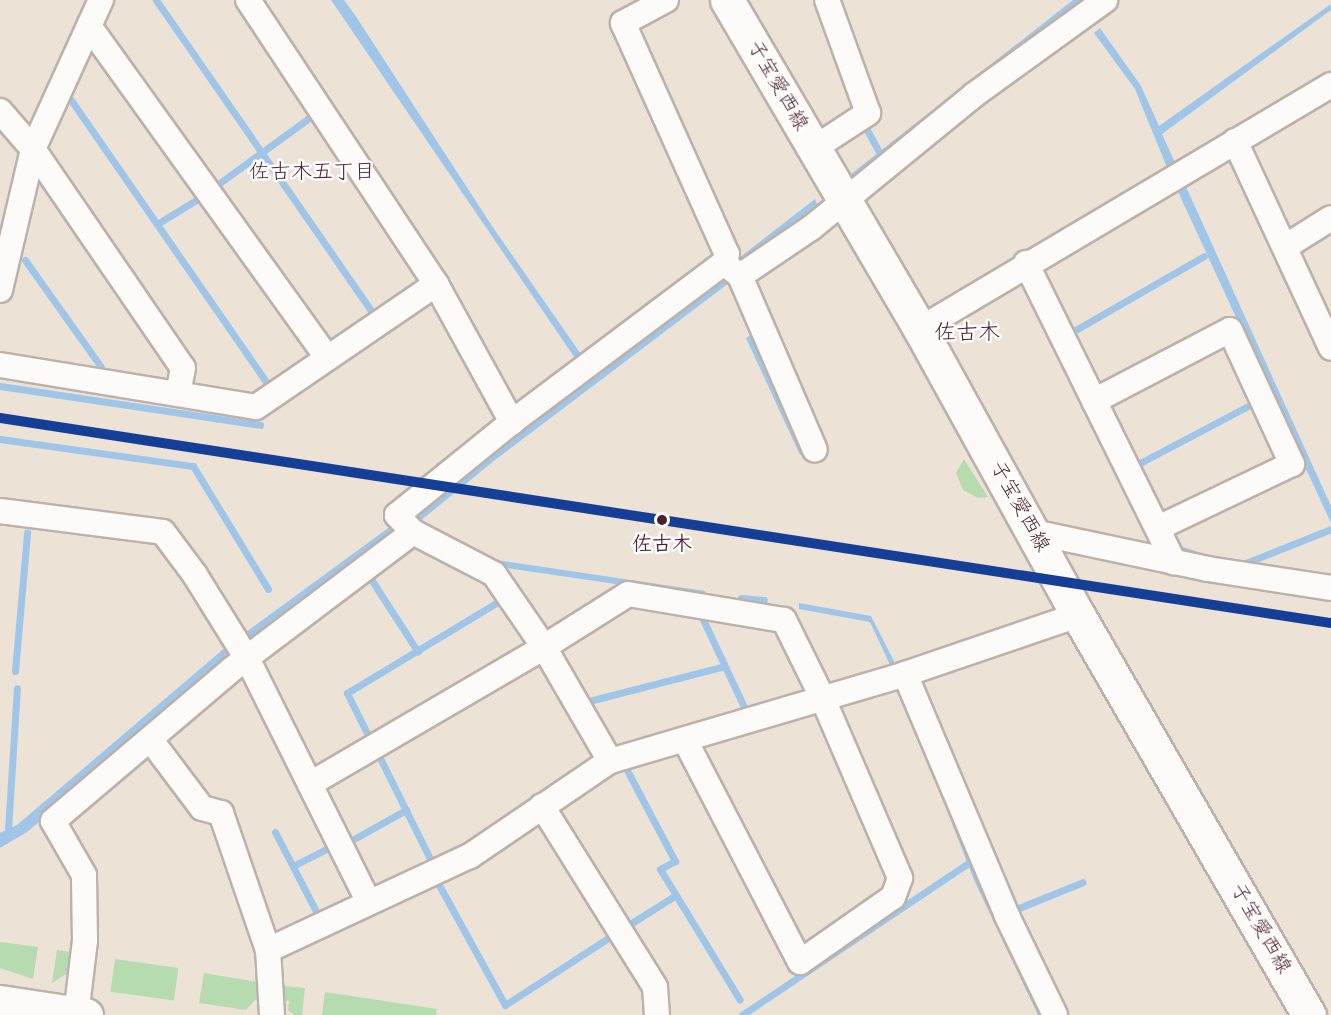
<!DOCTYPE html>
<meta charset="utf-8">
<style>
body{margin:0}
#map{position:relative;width:1331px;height:1015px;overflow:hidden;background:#ede2d6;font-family:"Indie Flower","Klee One",sans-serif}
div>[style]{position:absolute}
.green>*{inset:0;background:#b7dbb1;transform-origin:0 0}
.water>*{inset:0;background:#9fc6e8}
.stream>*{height:7px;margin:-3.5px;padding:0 3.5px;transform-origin:3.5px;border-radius:3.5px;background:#9fc6e8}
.roads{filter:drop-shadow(2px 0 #bcb1ab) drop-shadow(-2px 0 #bcb1ab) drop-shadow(0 2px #bcb1ab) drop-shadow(0 -2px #bcb1ab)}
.street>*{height:24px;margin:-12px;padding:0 12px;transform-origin:12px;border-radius:12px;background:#fcfbf9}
.secondary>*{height:33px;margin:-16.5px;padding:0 16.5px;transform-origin:16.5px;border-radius:16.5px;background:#fcfbf9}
.highway>*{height:33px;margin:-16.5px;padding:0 16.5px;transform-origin:16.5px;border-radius:16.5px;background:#fcfbf9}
.rail-1>*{height:10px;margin:-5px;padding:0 5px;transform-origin:5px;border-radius:5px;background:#153f97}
.dots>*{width:16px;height:16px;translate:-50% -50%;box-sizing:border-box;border:3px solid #fff;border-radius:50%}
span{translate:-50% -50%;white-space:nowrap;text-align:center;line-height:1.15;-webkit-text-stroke:5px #fff;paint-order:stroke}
.street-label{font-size:20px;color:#4a1f2b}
.stop-label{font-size:20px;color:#4a1f2b;font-weight:700}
.neighbourhood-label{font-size:21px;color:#4a1f2b}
.quarter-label{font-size:22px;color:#4a1f2b}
</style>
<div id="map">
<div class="green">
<i style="clip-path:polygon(964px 459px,988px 497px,978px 498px,963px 490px,956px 473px)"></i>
<i style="clip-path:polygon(0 942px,38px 947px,33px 979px,0 968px)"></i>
<i style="clip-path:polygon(57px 950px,78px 953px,75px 974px,66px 974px,52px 983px)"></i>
<i style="left:115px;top:959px;width:64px;height:33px;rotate:8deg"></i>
<i style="clip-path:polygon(204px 973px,264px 983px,261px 1003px,255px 1000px,246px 1010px,199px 1003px)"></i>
<i style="clip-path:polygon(284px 986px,305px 988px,302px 1015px,294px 1015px,288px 1010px,289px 1001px,283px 1000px)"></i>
<i style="clip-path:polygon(325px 992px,437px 1009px,436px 1015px,322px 1015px)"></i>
</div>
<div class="water">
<i style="clip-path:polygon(331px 0,344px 0,355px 15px,492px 226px,585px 360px,579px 364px)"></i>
<i style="clip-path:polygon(1073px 0,1090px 0,856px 181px,851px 174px)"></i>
<i style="clip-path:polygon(1331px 4px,1331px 10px,1162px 134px,1331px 506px,1331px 523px,1168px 170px,1135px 89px,1094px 33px,1100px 28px,1141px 86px,1159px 126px)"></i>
<i style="clip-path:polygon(815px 199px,819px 209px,733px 280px,495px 460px,419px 522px,496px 560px,705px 591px,705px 597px,500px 567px,413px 525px,234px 658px,27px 832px,0 848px,0 833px,17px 825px,227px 646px,436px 493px)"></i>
<i style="clip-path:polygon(751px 335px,806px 452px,800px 455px,746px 338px)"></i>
<i style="clip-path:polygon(799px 603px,871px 616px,896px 665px,891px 667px,870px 622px,799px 609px)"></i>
<i style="clip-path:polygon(902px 695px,1046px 1015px,1038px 1015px,974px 880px)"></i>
</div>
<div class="stream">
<i style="left:156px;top:0;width:377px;rotate:55.3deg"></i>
<i style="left:71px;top:100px;width:346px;rotate:55.3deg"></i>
<i style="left:862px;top:121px;width:39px;rotate:61deg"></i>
<i style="left:221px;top:182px;width:109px;rotate:-36deg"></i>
<i style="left:157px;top:224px;width:46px;rotate:-31.6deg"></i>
<i style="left:25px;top:260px;width:131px;rotate:54.6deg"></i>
<i style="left:1072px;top:332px;width:152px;rotate:-29.9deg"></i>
<i style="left:0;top:386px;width:263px;rotate:8.5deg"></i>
<i style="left:0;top:439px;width:195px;rotate:8deg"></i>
<i style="left:193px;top:466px;width:144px;rotate:58.6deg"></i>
<i style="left:1140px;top:463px;width:127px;rotate:-27.8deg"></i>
<i style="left:1176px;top:548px;width:25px;rotate:18deg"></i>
<i style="left:1238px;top:566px;width:100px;rotate:-21.7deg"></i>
<i style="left:369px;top:576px;width:90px;rotate:57.2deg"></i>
<i style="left:741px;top:598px;width:23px;rotate:5deg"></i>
<i style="left:700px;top:613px;width:106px;rotate:64.9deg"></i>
<i style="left:15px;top:671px;width:139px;rotate:-85deg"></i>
<i style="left:589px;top:701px;width:140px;rotate:-14.4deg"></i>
<i style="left:368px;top:735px;width:47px;rotate:-116.6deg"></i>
<i style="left:347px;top:693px;width:176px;rotate:-31.1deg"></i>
<i style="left:378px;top:754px;width:122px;rotate:63.6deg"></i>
<i style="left:628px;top:772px;width:101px;rotate:62.2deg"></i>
<i style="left:675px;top:861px;width:17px;rotate:152deg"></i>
<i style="left:660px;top:869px;width:153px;rotate:58.6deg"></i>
<i style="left:8px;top:830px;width:142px;rotate:-86.4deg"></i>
<i style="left:275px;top:832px;width:89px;rotate:62.6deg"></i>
<i style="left:352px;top:840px;width:62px;rotate:-29.1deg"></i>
<i style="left:293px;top:866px;width:42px;rotate:-27.2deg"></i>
<i style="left:439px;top:885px;width:137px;rotate:61.2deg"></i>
<i style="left:505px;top:1005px;width:123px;rotate:-33deg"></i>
<i style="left:1014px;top:910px;width:74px;rotate:-22.1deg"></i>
<i style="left:630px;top:924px;width:54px;rotate:-32.2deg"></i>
<i style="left:742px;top:1015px;width:276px;rotate:-33.9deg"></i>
</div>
<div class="roads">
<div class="street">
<i style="left:248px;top:0;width:341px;rotate:56.5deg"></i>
<i style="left:436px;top:284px;width:158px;rotate:61.2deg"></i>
<i style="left:512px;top:422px;width:265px;rotate:-36.9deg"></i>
<i style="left:724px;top:263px;width:21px;rotate:39deg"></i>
<i style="left:740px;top:276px;width:189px;rotate:66.7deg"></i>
<i style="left:666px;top:0;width:49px;rotate:151.9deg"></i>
<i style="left:623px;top:23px;width:253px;rotate:65.8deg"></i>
<i style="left:727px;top:254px;width:9px;rotate:108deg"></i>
<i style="left:89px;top:26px;width:406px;rotate:54.3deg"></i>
<i style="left:0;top:111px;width:50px;rotate:49deg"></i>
<i style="left:33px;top:149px;width:265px;rotate:55.6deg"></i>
<i style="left:183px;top:368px;width:25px;rotate:101deg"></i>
<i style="left:1235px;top:141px;width:228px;rotate:65.1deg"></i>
<i style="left:813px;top:149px;width:66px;rotate:-33.2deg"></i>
<i style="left:868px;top:113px;width:120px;rotate:-109.9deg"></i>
<i style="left:1285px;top:247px;width:54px;rotate:-32.2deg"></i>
<i style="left:1026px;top:263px;width:334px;rotate:63.7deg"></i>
<i style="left:740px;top:276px;width:86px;rotate:-34.1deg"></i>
<i style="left:811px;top:228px;width:210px;rotate:-39.2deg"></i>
<i style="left:974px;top:95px;width:162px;rotate:-35.9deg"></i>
<i style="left:0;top:290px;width:145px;rotate:-76.8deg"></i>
<i style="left:33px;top:149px;width:164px;rotate:-65.5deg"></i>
<i style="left:920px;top:329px;width:478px;rotate:-30.7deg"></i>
<i style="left:0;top:365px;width:259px;rotate:9.3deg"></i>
<i style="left:256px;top:407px;width:218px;rotate:-34.3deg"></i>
<i style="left:1094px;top:401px;width:153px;rotate:-27.6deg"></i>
<i style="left:1230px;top:330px;width:148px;rotate:65.2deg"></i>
<i style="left:1292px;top:464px;width:148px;rotate:154.5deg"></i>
<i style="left:512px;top:422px;width:148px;rotate:141deg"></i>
<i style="left:397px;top:515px;width:23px;rotate:47deg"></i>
<i style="left:413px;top:532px;width:91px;rotate:27.4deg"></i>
<i style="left:494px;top:574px;width:88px;rotate:55.6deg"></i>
<i style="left:544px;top:647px;width:132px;rotate:59.9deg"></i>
<i style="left:0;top:511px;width:164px;rotate:7.3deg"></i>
<i style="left:163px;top:532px;width:54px;rotate:53.3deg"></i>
<i style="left:195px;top:575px;width:100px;rotate:58.1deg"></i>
<i style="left:248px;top:660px;width:269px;rotate:63.5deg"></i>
<i style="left:1033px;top:532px;width:179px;rotate:11.9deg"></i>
<i style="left:1208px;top:569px;width:124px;rotate:8.8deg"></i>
<i style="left:905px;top:674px;width:263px;rotate:67.1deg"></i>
<i style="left:1007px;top:916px;width:110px;rotate:64.1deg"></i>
<i style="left:150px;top:739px;width:86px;rotate:53deg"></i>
<i style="left:202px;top:808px;width:20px;rotate:15deg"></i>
<i style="left:221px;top:813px;width:145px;rotate:71.1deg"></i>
<i style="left:310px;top:784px;width:271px;rotate:-30.3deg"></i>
<i style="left:544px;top:647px;width:99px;rotate:-32.2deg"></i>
<i style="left:628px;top:594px;width:158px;rotate:9.5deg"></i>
<i style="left:784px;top:620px;width:88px;rotate:63.7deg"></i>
<i style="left:823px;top:699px;width:195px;rotate:66.7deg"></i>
<i style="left:900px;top:878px;width:20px;rotate:110deg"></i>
<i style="left:893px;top:897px;width:113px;rotate:145deg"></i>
<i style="left:800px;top:962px;width:248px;rotate:-117.4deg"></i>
<i style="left:542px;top:806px;width:213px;rotate:58deg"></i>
<i style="left:655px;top:987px;width:28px;rotate:86deg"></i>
<i style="left:76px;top:1015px;width:75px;rotate:-83.1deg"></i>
<i style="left:85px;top:941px;width:66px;rotate:-90.9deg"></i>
<i style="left:84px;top:875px;width:62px;rotate:-119.9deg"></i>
<i style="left:53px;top:821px;width:235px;rotate:-40.3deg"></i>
<i style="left:232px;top:669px;width:227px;rotate:-37.1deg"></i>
<i style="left:272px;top:1015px;width:65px;rotate:-93.5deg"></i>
<i style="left:268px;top:950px;width:223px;rotate:-25deg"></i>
<i style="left:470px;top:856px;width:169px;rotate:-34.2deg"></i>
<i style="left:610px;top:761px;width:308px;rotate:-16.4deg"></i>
<i style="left:905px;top:674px;width:183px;rotate:-18.8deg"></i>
</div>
<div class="secondary">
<i style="left:727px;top:0;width:381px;rotate:59.6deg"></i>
<i style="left:920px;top:329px;width:327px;rotate:61.1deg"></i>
<i style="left:1078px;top:615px;width:462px;rotate:60deg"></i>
</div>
<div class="highway">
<i style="left:0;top:1002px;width:87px;rotate:8.6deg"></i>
</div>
</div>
<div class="rail-1">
<i style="left:0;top:418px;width:1347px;rotate:8.76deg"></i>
</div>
<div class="dots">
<i style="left:662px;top:520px;background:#4a1f2b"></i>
</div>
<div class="street-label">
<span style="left:777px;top:86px;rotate:60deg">子宝愛西線</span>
<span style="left:1019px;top:507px;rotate:61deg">子宝愛西線</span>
<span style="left:1260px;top:929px;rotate:60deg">子宝愛西線</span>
</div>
<div class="stop-label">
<span style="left:662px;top:545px">佐古木</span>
</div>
<div class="neighbourhood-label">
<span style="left:312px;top:173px">佐古木五丁目</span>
</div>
<div class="quarter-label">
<span style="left:967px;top:335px">佐古木</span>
</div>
</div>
